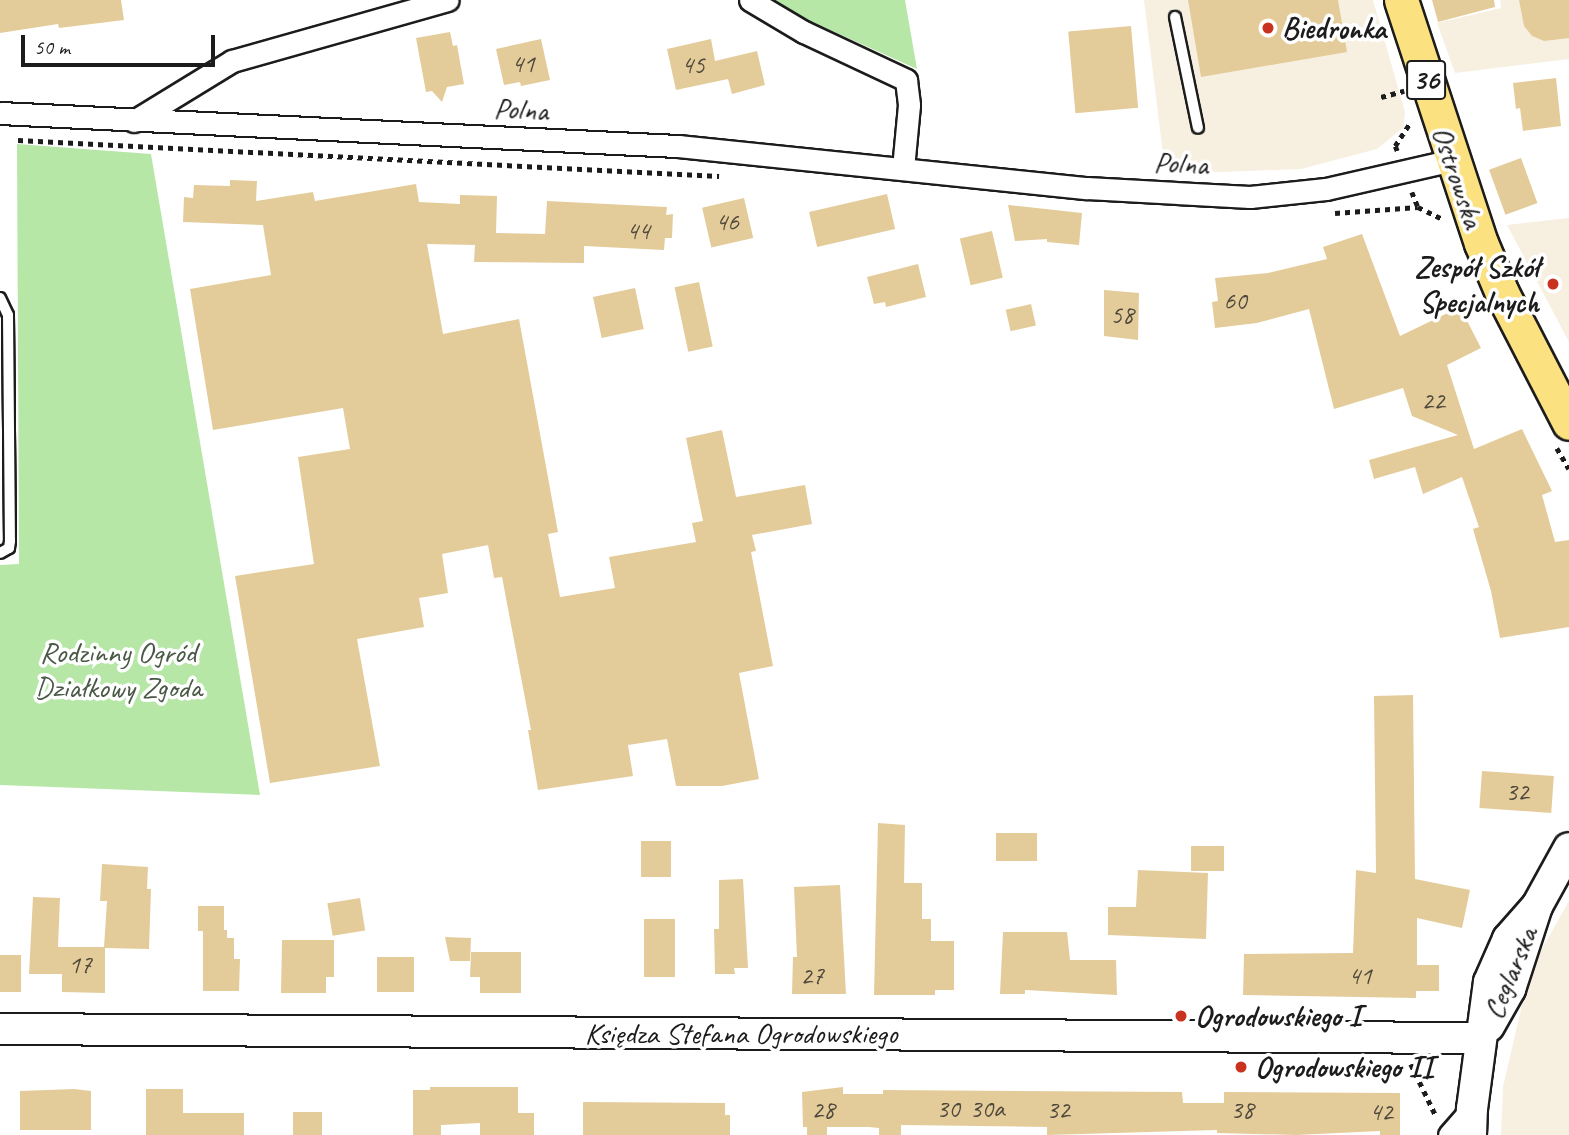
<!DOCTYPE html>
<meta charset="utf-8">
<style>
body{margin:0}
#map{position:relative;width:1569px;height:1135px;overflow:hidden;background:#fff;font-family:Caveat,sans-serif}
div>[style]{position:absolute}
.built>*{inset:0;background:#f7f0e1}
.green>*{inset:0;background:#b6e7a7}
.building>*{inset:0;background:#e4cc9a;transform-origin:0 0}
.path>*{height:4.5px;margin-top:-2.25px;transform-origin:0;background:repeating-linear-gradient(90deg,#1c1c1c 0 5px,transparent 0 10px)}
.roads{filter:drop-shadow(2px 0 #1c1c1c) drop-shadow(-2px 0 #1c1c1c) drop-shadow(0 2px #1c1c1c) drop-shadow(0 -2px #1c1c1c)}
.lane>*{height:10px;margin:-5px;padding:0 5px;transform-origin:5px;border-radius:5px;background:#fff}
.street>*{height:21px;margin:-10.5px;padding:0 10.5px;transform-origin:10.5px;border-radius:10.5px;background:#fff}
.secondary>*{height:30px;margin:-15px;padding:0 15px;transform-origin:15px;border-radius:15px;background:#fff}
.primary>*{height:33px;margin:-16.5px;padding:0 16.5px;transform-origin:16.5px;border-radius:16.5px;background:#fbe180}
.dots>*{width:19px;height:19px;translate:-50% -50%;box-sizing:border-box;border:4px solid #fff;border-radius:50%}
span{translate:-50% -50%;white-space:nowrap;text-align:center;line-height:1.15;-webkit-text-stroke:7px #fff;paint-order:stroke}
.number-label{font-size:26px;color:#4e483c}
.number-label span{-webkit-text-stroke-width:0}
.shield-label span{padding:2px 5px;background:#fff;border:2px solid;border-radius:5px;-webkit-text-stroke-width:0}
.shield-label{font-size:28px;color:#1c1c1c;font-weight:700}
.poi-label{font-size:30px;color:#1c1c1c;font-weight:700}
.left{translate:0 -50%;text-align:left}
.right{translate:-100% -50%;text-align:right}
.street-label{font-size:30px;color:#1c1c1c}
.park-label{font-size:30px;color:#4a5946}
.scale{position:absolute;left:21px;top:35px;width:194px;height:32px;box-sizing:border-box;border:4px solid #1c1c1c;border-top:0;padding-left:9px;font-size:21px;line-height:24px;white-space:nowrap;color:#1c1c1c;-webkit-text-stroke:5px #fff;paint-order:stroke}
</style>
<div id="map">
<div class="built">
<i style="clip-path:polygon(1144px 0,1373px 0,1405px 112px,1403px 128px,1377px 149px,1301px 169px,1222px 172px,1165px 170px)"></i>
<i style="clip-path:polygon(1500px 0,1569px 0,1569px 59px,1455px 73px,1437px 23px,1501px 8px)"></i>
<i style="clip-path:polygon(1569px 218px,1569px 342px,1507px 225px)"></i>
<i style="clip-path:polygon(1569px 901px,1569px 1135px,1501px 1135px,1503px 1087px,1530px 970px)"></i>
</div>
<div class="green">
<i style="clip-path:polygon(775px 0,905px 0,917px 69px,808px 20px)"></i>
<i style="clip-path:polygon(17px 144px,151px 154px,260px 795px,0 785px,0 565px,19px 564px)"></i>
</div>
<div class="building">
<i style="clip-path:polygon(0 0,121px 0,124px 20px,59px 28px,58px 24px,0 33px)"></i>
<i style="clip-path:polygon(1188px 0,1338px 0,1347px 52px,1201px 77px)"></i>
<i style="clip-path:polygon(1432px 0,1494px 0,1495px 7px,1438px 22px)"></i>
<i style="clip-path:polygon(1519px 0,1569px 0,1569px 38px,1544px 41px,1532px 36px,1524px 26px)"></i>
<i style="left:1131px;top:26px;width:82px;height:63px;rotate:85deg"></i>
<i style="clip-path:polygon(450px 32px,453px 46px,457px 45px,464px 84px,447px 87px,442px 102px,432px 91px,426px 92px,416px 38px)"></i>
<i style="clip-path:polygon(541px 39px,550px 80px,521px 86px,520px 82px,504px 85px,496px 49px)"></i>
<i style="clip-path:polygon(711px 39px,715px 61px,757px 51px,765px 85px,732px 94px,728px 79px,676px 90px,667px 49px)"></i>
<i style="clip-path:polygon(1556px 78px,1561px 126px,1523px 131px,1520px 108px,1516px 109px,1513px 83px)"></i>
<i style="left:1521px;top:158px;width:48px;height:34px;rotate:70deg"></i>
<i style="clip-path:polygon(230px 180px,257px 181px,256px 201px,313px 192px,315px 201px,416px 184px,419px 202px,460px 204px,460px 195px,497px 196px,496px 233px,545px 234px,547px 201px,667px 207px,666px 215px,673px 214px,672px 238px,665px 238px,664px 250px,584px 246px,584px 263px,474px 262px,475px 245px,427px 244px,443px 334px,519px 319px,558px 532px,548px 534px,560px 597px,615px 588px,609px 557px,696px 542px,692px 523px,703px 521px,686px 438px,722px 430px,736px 497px,805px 485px,812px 524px,752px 535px,756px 551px,751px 552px,773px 666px,739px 673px,759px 779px,722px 786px,676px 786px,667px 739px,628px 745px,633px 776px,538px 790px,528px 730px,531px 730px,502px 577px,494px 578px,488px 545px,442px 554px,448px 593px,419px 598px,424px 627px,357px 639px,380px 766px,270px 783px,235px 576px,314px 564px,298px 457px,350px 449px,343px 408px,213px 430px,190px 289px,271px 275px,263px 225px,183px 222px,184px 197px,193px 198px,194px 185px,230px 186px)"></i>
<i style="left:887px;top:194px;width:36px;height:80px;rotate:77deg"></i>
<i style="left:744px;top:198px;width:41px;height:43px;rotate:77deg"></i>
<i style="clip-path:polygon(1008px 205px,1082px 213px,1079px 245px,1047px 242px,1047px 239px,1015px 241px)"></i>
<i style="left:992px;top:231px;width:48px;height:33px;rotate:77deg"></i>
<i style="clip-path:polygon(1362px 234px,1400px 336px,1460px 307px,1481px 348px,1447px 365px,1474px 449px,1522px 429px,1552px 491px,1542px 495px,1555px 542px,1569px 540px,1569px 627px,1500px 638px,1491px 591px,1473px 529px,1479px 527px,1462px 477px,1423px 494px,1415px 467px,1374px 479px,1369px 460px,1458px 435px,1412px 416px,1403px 388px,1334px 409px,1309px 309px,1257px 323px,1215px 328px,1212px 302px,1218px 301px,1215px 278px,1268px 273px,1327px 259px,1323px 247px)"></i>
<i style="clip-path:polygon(918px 264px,926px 297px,886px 307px,885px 302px,874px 304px,867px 277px)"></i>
<i style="left:699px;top:282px;width:66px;height:25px;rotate:78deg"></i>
<i style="left:635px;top:288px;width:42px;height:43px;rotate:78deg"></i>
<i style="clip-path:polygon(1104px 290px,1139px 293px,1138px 340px,1104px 336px)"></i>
<i style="left:1031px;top:304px;width:22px;height:26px;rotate:77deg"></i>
<i style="clip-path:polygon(1413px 695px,1415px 879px,1470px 890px,1462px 928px,1417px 918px,1417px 965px,1439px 965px,1439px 991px,1416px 991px,1416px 998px,1243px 995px,1244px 954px,1353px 953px,1356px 870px,1376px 873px,1374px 696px)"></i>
<i style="left:1482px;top:771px;width:72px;height:37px;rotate:4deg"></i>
<i style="clip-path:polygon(878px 823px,905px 825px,904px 883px,922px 883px,922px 919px,931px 919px,931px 941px,954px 941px,954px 990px,935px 990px,935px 995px,874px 995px)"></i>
<i style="left:996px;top:833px;width:41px;height:28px"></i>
<i style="left:641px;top:841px;width:30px;height:36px"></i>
<i style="left:1191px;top:846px;width:33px;height:25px"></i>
<i style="clip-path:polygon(102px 864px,148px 867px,147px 889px,151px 889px,149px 949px,105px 948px,105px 993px,62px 992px,62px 974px,29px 974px,33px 897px,60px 898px,58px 947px,104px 947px,107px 901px,100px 901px)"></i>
<i style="clip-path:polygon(1138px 870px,1208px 873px,1206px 939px,1108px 935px,1108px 907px,1136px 907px)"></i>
<i style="clip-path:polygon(743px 879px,748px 968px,734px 968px,735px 974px,715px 974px,714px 929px,719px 929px,719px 880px)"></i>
<i style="clip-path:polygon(840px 885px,846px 994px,792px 994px,793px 957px,797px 957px,794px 887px)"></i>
<i style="left:360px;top:898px;width:33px;height:33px;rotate:81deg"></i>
<i style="clip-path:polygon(198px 906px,224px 906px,224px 930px,227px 930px,227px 938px,234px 938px,234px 959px,240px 959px,239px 991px,203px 991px,203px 931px,198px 931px)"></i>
<i style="left:644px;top:919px;width:31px;height:58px"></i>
<i style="clip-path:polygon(1003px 932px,1067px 932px,1070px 960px,1116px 960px,1117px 995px,1025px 990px,1025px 994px,1000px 994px)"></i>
<i style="clip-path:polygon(445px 937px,471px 938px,470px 961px,450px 961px)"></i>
<i style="clip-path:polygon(282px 940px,334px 940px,334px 977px,326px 977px,326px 993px,281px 993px)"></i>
<i style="clip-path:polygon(471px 952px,521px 952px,521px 993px,480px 993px,480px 977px,470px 977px)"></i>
<i style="left:0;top:955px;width:21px;height:37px"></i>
<i style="left:377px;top:957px;width:37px;height:35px"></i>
<i style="clip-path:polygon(430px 1087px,518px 1087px,518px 1113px,534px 1113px,534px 1135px,480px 1135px,480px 1123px,441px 1125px,441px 1135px,413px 1135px,413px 1090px,430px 1090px)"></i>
<i style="clip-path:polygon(843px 1087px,843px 1094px,883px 1094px,883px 1090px,1182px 1092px,1183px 1103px,1224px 1103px,1224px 1092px,1400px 1093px,1400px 1135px,1380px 1135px,1380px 1131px,1296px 1135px,1217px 1133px,1217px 1130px,1047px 1135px,1047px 1127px,901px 1125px,901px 1135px,879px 1135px,879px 1128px,869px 1127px,827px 1127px,827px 1135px,807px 1135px,807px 1127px,803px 1127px,802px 1092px)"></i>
<i style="clip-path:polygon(74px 1089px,91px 1091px,91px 1130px,20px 1130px,20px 1091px)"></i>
<i style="clip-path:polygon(146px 1089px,183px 1089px,183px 1113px,244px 1113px,244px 1135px,146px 1135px)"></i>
<i style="clip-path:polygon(583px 1102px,725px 1103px,725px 1115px,730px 1115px,730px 1135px,583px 1135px)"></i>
<i style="left:293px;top:1112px;width:29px;height:23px"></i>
</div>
<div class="path">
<i style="left:1381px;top:97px;width:24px;rotate:-15deg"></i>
<i style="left:18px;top:140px;width:702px;rotate:2.94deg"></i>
<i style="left:1397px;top:151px;width:5px;rotate:-112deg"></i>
<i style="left:1395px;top:146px;width:27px;rotate:-57deg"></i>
<i style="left:1412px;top:192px;width:16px;rotate:68deg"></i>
<i style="left:1418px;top:207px;width:28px;rotate:26deg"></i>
<i style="left:1335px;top:213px;width:83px;rotate:-4.1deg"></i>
<i style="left:1557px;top:448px;width:24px;rotate:60deg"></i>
<i style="left:1411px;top:1064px;width:58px;rotate:64.3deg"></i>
</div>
<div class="roads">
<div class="lane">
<i style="left:1175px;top:17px;width:113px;rotate:78.3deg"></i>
<i style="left:0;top:298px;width:19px;rotate:65deg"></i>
<i style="left:8px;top:315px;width:226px;rotate:89.5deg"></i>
<i style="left:10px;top:541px;width:7px;rotate:98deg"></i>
<i style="left:9px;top:548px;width:10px;rotate:151deg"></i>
</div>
<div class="street">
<i style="left:750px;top:0;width:63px;rotate:30.7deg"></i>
<i style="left:804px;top:32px;width:113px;rotate:25.2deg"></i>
<i style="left:906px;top:80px;width:25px;rotate:83deg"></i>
<i style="left:909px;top:105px;width:64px;rotate:95.4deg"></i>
<i style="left:0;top:113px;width:679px;rotate:2.79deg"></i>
<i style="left:678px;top:146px;width:411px;rotate:5.9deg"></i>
<i style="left:1087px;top:188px;width:163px;rotate:3.2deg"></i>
<i style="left:1250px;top:197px;width:76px;rotate:-6deg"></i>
<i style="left:1326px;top:189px;width:130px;rotate:-12.9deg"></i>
<i style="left:134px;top:121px;width:115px;rotate:-31.5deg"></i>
<i style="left:232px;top:61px;width:224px;rotate:-15.8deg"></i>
<i style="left:1449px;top:1135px;width:35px;rotate:-49deg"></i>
</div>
<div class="secondary">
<i style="left:1489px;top:1026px;width:43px;rotate:-60.4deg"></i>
<i style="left:1510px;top:989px;width:87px;rotate:-72deg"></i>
<i style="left:1537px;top:906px;width:66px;rotate:-61.1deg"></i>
<i style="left:0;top:1029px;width:1481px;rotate:0.35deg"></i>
<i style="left:1471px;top:1135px;width:26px;rotate:-88deg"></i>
<i style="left:1472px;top:1109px;width:128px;rotate:-82.4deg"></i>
<i style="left:1489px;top:982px;width:47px;rotate:-66.2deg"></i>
<i style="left:1508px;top:939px;width:44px;rotate:-48.7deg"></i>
</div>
<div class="primary">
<i style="left:1401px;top:0;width:256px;rotate:71.8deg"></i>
<i style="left:1481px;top:243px;width:54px;rotate:67.2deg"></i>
<i style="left:1502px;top:293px;width:146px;rotate:62.7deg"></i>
</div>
</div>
<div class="dots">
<i style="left:1268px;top:28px;background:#c8321e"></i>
<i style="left:1553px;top:284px;background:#c8321e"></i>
<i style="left:1181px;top:1016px;background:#c8321e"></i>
<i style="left:1241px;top:1067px;background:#c8321e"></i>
</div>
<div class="number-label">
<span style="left:523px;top:64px">41</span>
<span style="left:693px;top:65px">45</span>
<span style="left:727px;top:222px">46</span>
<span style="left:638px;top:231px">44</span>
<span style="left:1235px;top:301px">60</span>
<span style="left:1122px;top:315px">58</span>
<span style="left:1433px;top:401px">22</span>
<span style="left:1517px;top:792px">32</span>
<span style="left:80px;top:965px">17</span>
<span style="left:812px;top:976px">27</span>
<span style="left:1360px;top:976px">41</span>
<span style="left:948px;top:1109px">30</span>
<span style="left:987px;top:1109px">30a</span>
<span style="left:823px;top:1110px">28</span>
<span style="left:1058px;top:1110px">32</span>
<span style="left:1242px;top:1110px">38</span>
<span style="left:1381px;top:1112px">42</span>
</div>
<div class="shield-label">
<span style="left:1426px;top:80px">36</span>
</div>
<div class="poi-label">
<span class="left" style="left:1282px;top:28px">Biedronka</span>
<span class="right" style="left:1539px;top:284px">Zespół Szkół<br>Specjalnych</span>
<span class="left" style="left:1195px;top:1016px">Ogrodowskiego I</span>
<span class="left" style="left:1255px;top:1067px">Ogrodowskiego II</span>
</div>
<div class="street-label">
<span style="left:521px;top:109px;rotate:3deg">Polna</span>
<span style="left:1181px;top:163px;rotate:3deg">Polna</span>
<span style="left:1458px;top:177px;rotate:71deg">Ostrowska</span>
<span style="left:1510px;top:973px;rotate:-67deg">Ceglarska</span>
<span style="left:741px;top:1033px">Księdza Stefana Ogrodowskiego</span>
</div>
<div class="park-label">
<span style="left:118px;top:669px">Rodzinny Ogród<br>Działkowy Zgoda</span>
</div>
<div class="scale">50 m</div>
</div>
